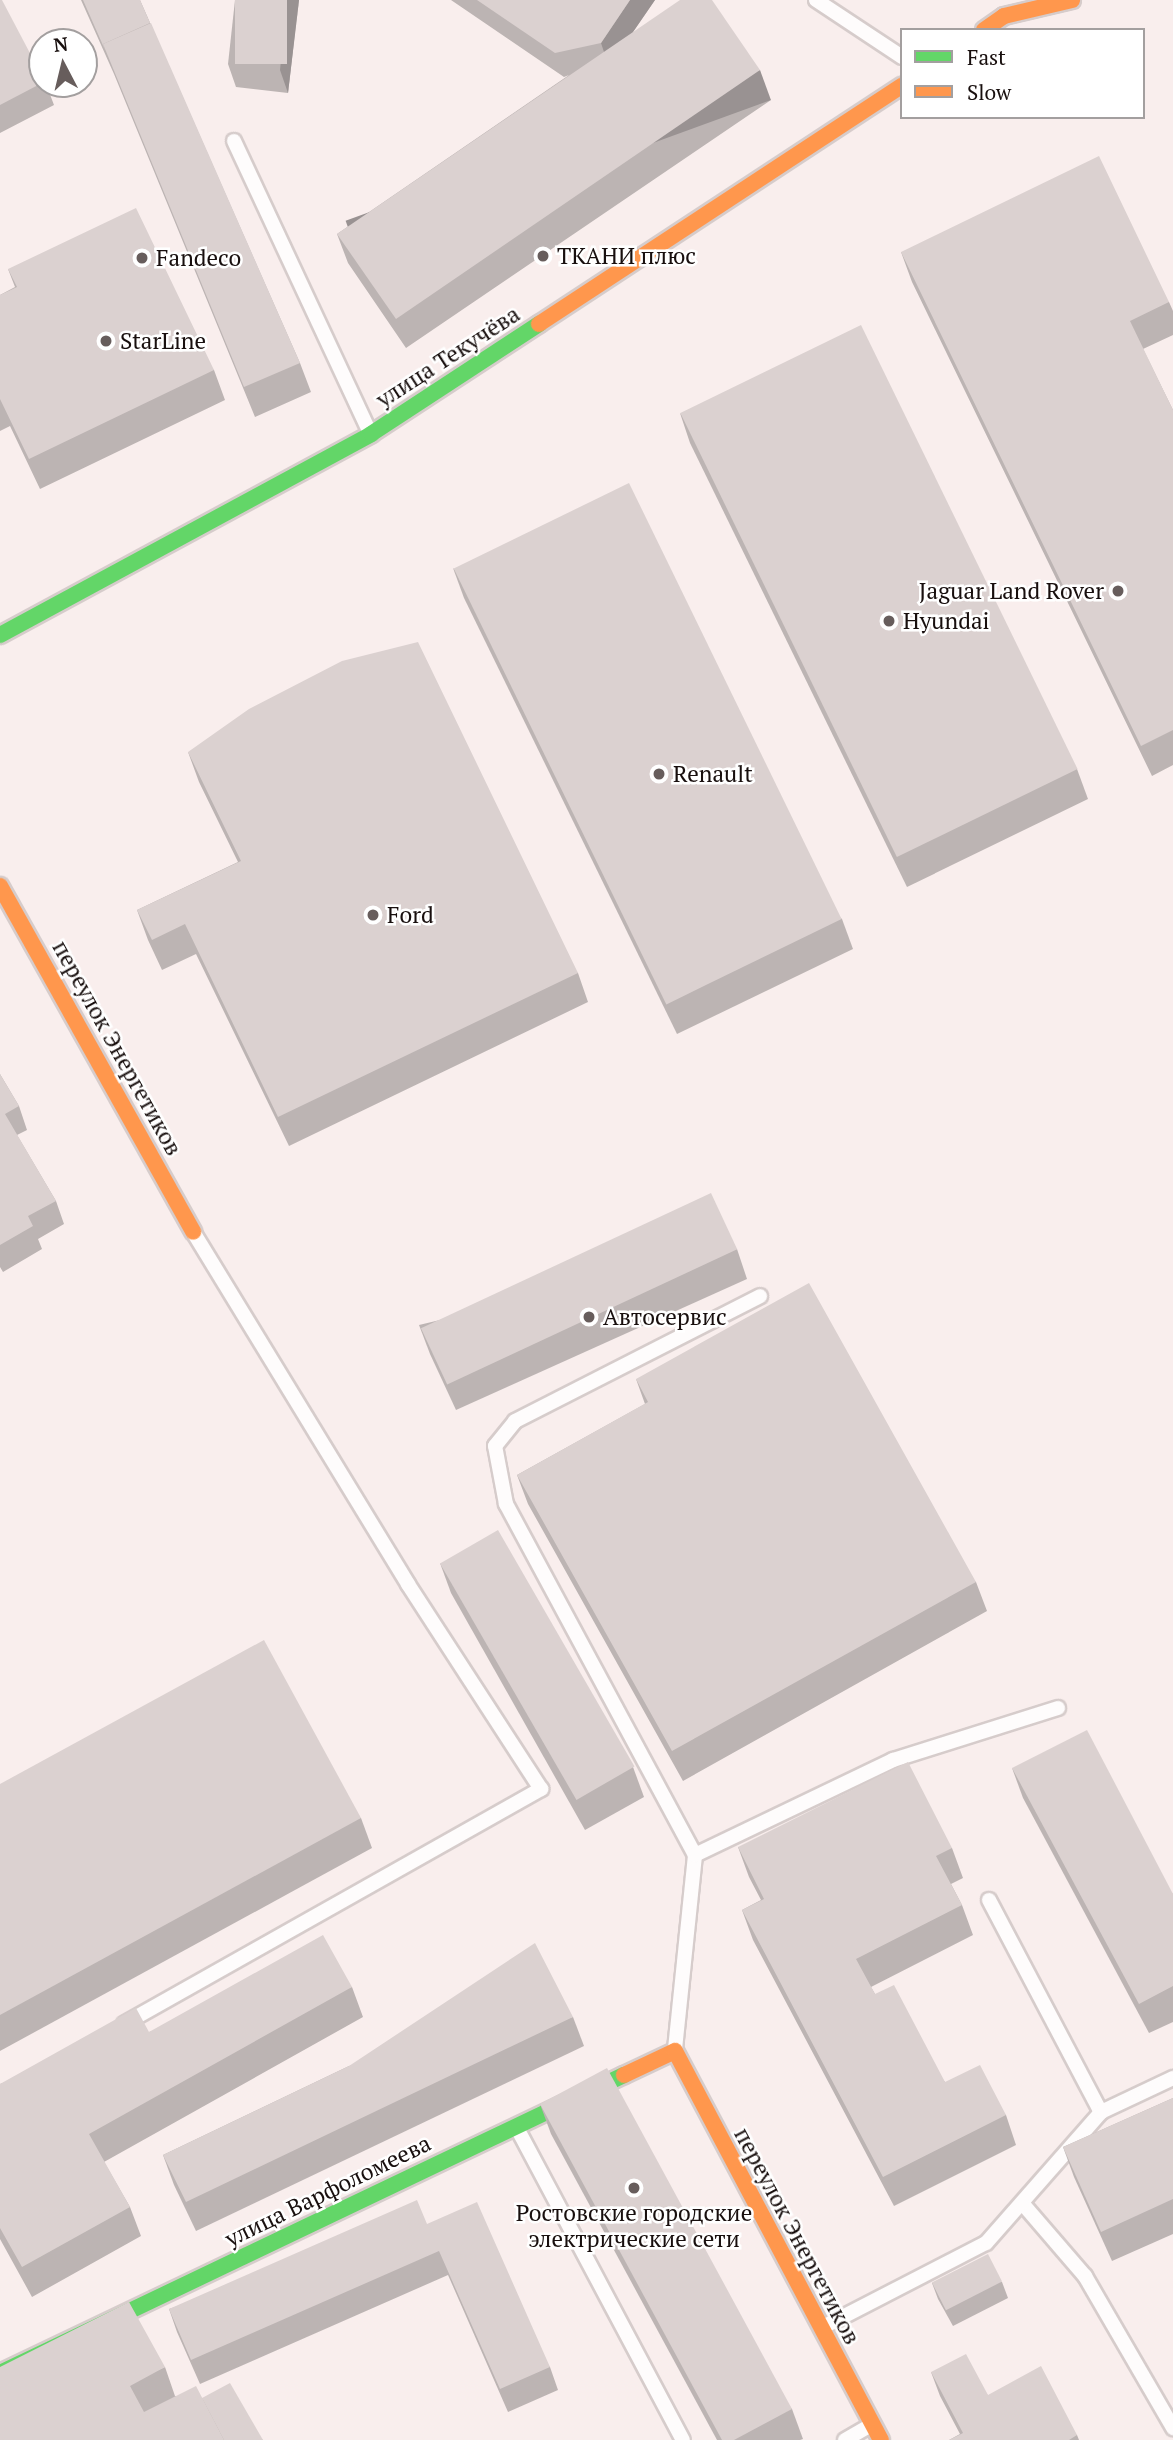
<!DOCTYPE html>
<meta charset="utf-8">
<style>
body{margin:0}
#map{position:relative;width:1173px;height:2440px;overflow:hidden;background:#f9eeed;font-family:"PT Serif",serif}
div>[style]{position:absolute}
.roads{filter:drop-shadow(2px 0 #d6cccb) drop-shadow(-2px 0 #d6cccb) drop-shadow(0 2px #d6cccb) drop-shadow(0 -2px #d6cccb)}
.lane>*{height:14px;margin:-7px;padding:0 7px;transform-origin:7px;border-radius:7px;background:#fefcfc}
.fast>*{height:16px;margin:-8px;padding:0 8px;transform-origin:8px;border-radius:8px;background:#63d668}
.slow>*{height:16px;margin:-8px;padding:0 8px;transform-origin:8px;border-radius:8px;background:#ff974d}
.wall>*{inset:0;background:#bcb4b3}
.shaded-wall>*{inset:0;background:#999292;transform-origin:0 0}
.building>*{inset:0;background:#dbd1d0;transform-origin:0 0}
.dots>*{width:19px;height:19px;translate:-50% -50%;box-sizing:border-box;border:4px solid #fff;border-radius:50%}
span{translate:-50% -50%;white-space:nowrap;text-align:center;line-height:1.15;-webkit-text-stroke:5px #fff;paint-order:stroke}
.poi-label{font-size:23px;color:#180f0e}
.left{translate:0 -50%;text-align:left}
.right{translate:-100% -50%;text-align:right}
.street-label{font-size:23px;color:#180f0e}
.legend{position:absolute;left:900px;top:28px;width:245px;height:91px;box-sizing:border-box;background:#fff;border:2px solid #a39f9f;margin:0;padding:9px 12px;list-style:none;font-size:21px;color:#180f0e}
.legend li{display:flex;align-items:center;gap:14px;height:35px}
.legend b{width:35px;border:2px solid #a39f9f}
.north{position:absolute;left:28px;top:28px;width:70px;height:70px;box-sizing:border-box;background:#fff;border:2px solid #a39f9f;border-radius:50%;rotate:353deg;font-size:19px;font-weight:700;line-height:28px;text-align:center;color:#180f0e}
.north::after{content:'';display:block;margin:auto;width:24px;height:32px;background:#675d5c;clip-path:polygon(50% 0,100% 100%,50% 72%,0 100%)}
</style>
<div id="map">
<div class="roads">
<div class="lane">
<i style="left:816px;top:0;width:103px;rotate:33.5deg"></i>
<i style="left:234px;top:141px;width:322px;rotate:65deg"></i>
<i style="left:695px;top:1855px;width:399px;rotate:-118.3deg"></i>
<i style="left:506px;top:1504px;width:59px;rotate:-100.7deg"></i>
<i style="left:495px;top:1446px;width:32px;rotate:-51deg"></i>
<i style="left:515px;top:1421px;width:275px;rotate:-27deg"></i>
<i style="left:989px;top:1900px;width:240px;rotate:62.2deg"></i>
<i style="left:124px;top:2024px;width:479px;rotate:-29.4deg"></i>
<i style="left:541px;top:1789px;width:244px;rotate:-123deg"></i>
<i style="left:408px;top:1584px;width:411px;rotate:-121.4deg"></i>
<i style="left:675px;top:2049px;width:195px;rotate:-84.1deg"></i>
<i style="left:695px;top:1855px;width:220px;rotate:-25.6deg"></i>
<i style="left:893px;top:1760px;width:173px;rotate:-17.5deg"></i>
<i style="left:517px;top:2128px;width:353px;rotate:62deg"></i>
<i style="left:1023px;top:2204px;width:95px;rotate:49.3deg"></i>
<i style="left:1085px;top:2276px;width:176px;rotate:59.9deg"></i>
<i style="left:823px;top:2327px;width:183px;rotate:-27.3deg"></i>
<i style="left:986px;top:2243px;width:174px;rotate:-48.7deg"></i>
<i style="left:1101px;top:2112px;width:80px;rotate:-25.3deg"></i>
<i style="left:845px;top:2440px;width:30px;rotate:-30deg"></i>
</div>
<div class="fast">
<i style="left:0;top:635px;width:422px;rotate:-28.4deg"></i>
<i style="left:371px;top:434px;width:201px;rotate:-33.2deg"></i>
<i style="left:0;top:2373px;width:692px;rotate:-25.53deg"></i>
</div>
<div class="slow">
<i style="left:984px;top:30px;width:24px;rotate:-35deg"></i>
<i style="left:1004px;top:16px;width:70px;rotate:-13.2deg"></i>
<i style="left:539px;top:324px;width:434px;rotate:-33.3deg"></i>
<i style="left:0;top:886px;width:396px;rotate:60.8deg"></i>
<i style="left:624px;top:2075px;width:56px;rotate:-25.2deg"></i>
<i style="left:675px;top:2051px;width:440px;rotate:62.1deg"></i>
</div>
</div>
<div class="wall">
<i style="clip-path:polygon(0 0,42px 84px,46px 84px,54px 105px,0 133px)"></i>
<i style="clip-path:polygon(81px 0,140px 0,300px 363px,311px 392px,255px 417px,114px 74px)"></i>
<i style="clip-path:polygon(235px 0,299px 0,288px 93px,236px 87px,228px 64px)"></i>
<i style="clip-path:polygon(451px 0,655px 0,633px 32px,771px 100px,406px 348px,348px 263px,337px 234px,569px 75px,564px 77px)"></i>
<i style="clip-path:polygon(901px 252px,1169px 302px,1173px 311px,1173px 335px,1143px 349px,1173px 410px,1173px 765px,1152px 776px,912px 282px)"></i>
<i style="clip-path:polygon(8px 269px,214px 370px,225px 400px,40px 489px,10px 426px,0 431px,0 295px,15px 287px)"></i>
<i style="clip-path:polygon(680px 413px,1077px 769px,1088px 799px,907px 887px,690px 443px)"></i>
<i style="clip-path:polygon(453px 568px,842px 919px,853px 949px,677px 1034px,464px 598px)"></i>
<i style="clip-path:polygon(188px 752px,578px 973px,588px 1002px,289px 1146px,196px 954px,162px 970px,148px 940px,137px 910px,238px 862px,199px 782px)"></i>
<i style="clip-path:polygon(0 1074px,19px 1106px,27px 1130px,17px 1135px,56px 1201px,64px 1224px,38px 1239px,42px 1249px,3px 1272px,0 1267px)"></i>
<i style="clip-path:polygon(737px 1249px,747px 1279px,456px 1410px,430px 1354px,419px 1325px)"></i>
<i style="clip-path:polygon(636px 1379px,976px 1582px,987px 1611px,683px 1781px,528px 1504px,517px 1475px,645px 1404px)"></i>
<i style="clip-path:polygon(440px 1563px,633px 1767px,644px 1797px,585px 1830px,451px 1593px)"></i>
<i style="clip-path:polygon(1012px 1768px,1173px 1894px,1173px 2022px,1149px 2033px,1023px 1798px)"></i>
<i style="clip-path:polygon(0 1784px,361px 1818px,372px 1848px,0 2051px)"></i>
<i style="clip-path:polygon(738px 1847px,952px 1848px,963px 1878px,951px 1884px,962px 1905px,973px 1935px,871px 1987px,875px 1994px,945px 2082px,1006px 2115px,1016px 2145px,894px 2206px,753px 1940px,742px 1910px,761px 1900px,749px 1877px)"></i>
<i style="clip-path:polygon(352px 1987px,363px 2017px,104px 2162px,130px 2207px,141px 2236px,32px 2297px,0 2239px,0 2084px,149px 2032px)"></i>
<i style="clip-path:polygon(573px 2017px,584px 2046px,196px 2231px,174px 2185px,163px 2155px,349px 2066px)"></i>
<i style="clip-path:polygon(1173px 2098px,1173px 2234px,1112px 2261px,1074px 2177px,1063px 2147px)"></i>
<i style="clip-path:polygon(540px 2104px,792px 2409px,803px 2439px,800px 2440px,717px 2440px,551px 2134px)"></i>
<i style="clip-path:polygon(427px 2224px,550px 2367px,558px 2390px,508px 2412px,448px 2275px,200px 2384px,177px 2332px,169px 2309px)"></i>
<i style="clip-path:polygon(1002px 2282px,1008px 2298px,953px 2326px,938px 2299px,932px 2283px)"></i>
<i style="clip-path:polygon(165px 2367px,175px 2396px,202px 2398px,263px 2440px,0 2440px)"></i>
<i style="clip-path:polygon(931px 2372px,988px 2395px,1077px 2435px,1079px 2440px,949px 2440px,960px 2434px,940px 2396px)"></i>
</div>
<div class="shaded-wall">
<i style="clip-path:polygon(287px 0,299px 0,288px 93px,280px 70px)"></i>
<i style="clip-path:polygon(630px 0,655px 0,609px 67px,601px 43px)"></i>
<i style="left:760px;top:70px;width:32px;height:441px;rotate:70deg"></i>
</div>
<div class="building">
<i style="clip-path:polygon(0 0,2px 0,42px 76px,42px 83px,0 105px)"></i>
<i style="clip-path:polygon(83px 0,140px 0,150px 23px,103px 44px,105px 50px)"></i>
<i style="left:235px;top:0;width:52px;height:64px"></i>
<i style="clip-path:polygon(477px 0,630px 0,601px 43px,555px 53px)"></i>
<i style="clip-path:polygon(680px 0,712px 0,760px 70px,396px 319px,337px 234px)"></i>
<i style="clip-path:polygon(151px 23px,300px 363px,244px 387px,103px 44px)"></i>
<i style="clip-path:polygon(1099px 156px,1169px 302px,1130px 321px,1173px 410px,1173px 730px,1141px 746px,901px 252px)"></i>
<i style="clip-path:polygon(136px 208px,214px 370px,29px 459px,0 399px,0 295px,17px 287px,8px 269px)"></i>
<i style="left:861px;top:325px;width:494px;height:201px;rotate:64deg"></i>
<i style="left:629px;top:483px;width:485px;height:195px;rotate:64deg"></i>
<i style="clip-path:polygon(418px 642px,578px 973px,278px 1117px,185px 924px,152px 940px,137px 910px,241px 861px,188px 752px,249px 709px,342px 661px)"></i>
<i style="clip-path:polygon(0 1074px,19px 1106px,5px 1114px,56px 1201px,28px 1216px,33px 1226px,0 1245px)"></i>
<i style="left:711px;top:1193px;width:62px;height:320px;rotate:65deg"></i>
<i style="clip-path:polygon(809px 1283px,976px 1582px,672px 1751px,517px 1475px,648px 1402px,636px 1379px)"></i>
<i style="left:498px;top:1530px;width:273px;height:67px;rotate:60deg"></i>
<i style="clip-path:polygon(264px 1640px,361px 1818px,0 2015px,0 1784px)"></i>
<i style="clip-path:polygon(1087px 1730px,1173px 1894px,1173px 1986px,1139px 2004px,1012px 1768px)"></i>
<i style="clip-path:polygon(908px 1762px,952px 1848px,936px 1856px,962px 1905px,856px 1959px,875px 1994px,894px 1985px,945px 2082px,980px 2065px,1006px 2115px,883px 2177px,742px 1910px,764px 1899px,738px 1847px)"></i>
<i style="clip-path:polygon(323px 1935px,352px 1987px,89px 2134px,130px 2207px,22px 2267px,0 2228px,0 2084px,136px 2008px,149px 2032px)"></i>
<i style="clip-path:polygon(535px 1943px,573px 2017px,186px 2202px,163px 2155px,349px 2066px)"></i>
<i style="clip-path:polygon(607px 2068px,792px 2409px,734px 2440px,722px 2440px,540px 2104px)"></i>
<i style="clip-path:polygon(1173px 2098px,1173px 2199px,1101px 2232px,1063px 2147px)"></i>
<i style="clip-path:polygon(417px 2200px,427px 2224px,477px 2202px,550px 2367px,500px 2389px,439px 2251px,191px 2360px,169px 2309px)"></i>
<i style="left:988px;top:2254px;width:31px;height:63px;rotate:63deg"></i>
<i style="clip-path:polygon(129px 2302px,165px 2367px,130px 2386px,144px 2412px,196px 2386px,224px 2440px,0 2440px,0 2367px)"></i>
<i style="clip-path:polygon(966px 2354px,988px 2395px,1041px 2366px,1077px 2435px,1069px 2440px,949px 2440px,963px 2433px,931px 2372px)"></i>
<i style="clip-path:polygon(230px 2383px,263px 2440px,224px 2440px,202px 2398px)"></i>
</div>
<div class="dots">
<i style="left:543px;top:256px;background:#675d5c"></i>
<i style="left:142px;top:258px;background:#675d5c"></i>
<i style="left:106px;top:341px;background:#675d5c"></i>
<i style="left:1118px;top:591px;background:#675d5c"></i>
<i style="left:889px;top:621px;background:#675d5c"></i>
<i style="left:659px;top:774px;background:#675d5c"></i>
<i style="left:373px;top:915px;background:#675d5c"></i>
<i style="left:589px;top:1317px;background:#675d5c"></i>
<i style="left:634px;top:2188px;background:#675d5c"></i>
</div>
<div class="poi-label">
<span class="left" style="left:557px;top:256px">ТКАНИ плюс</span>
<span class="left" style="left:156px;top:258px">Fandeco</span>
<span class="left" style="left:120px;top:341px">StarLine</span>
<span class="right" style="left:1104px;top:591px">Jaguar Land Rover</span>
<span class="left" style="left:903px;top:621px">Hyundai</span>
<span class="left" style="left:673px;top:774px">Renault</span>
<span class="left" style="left:387px;top:915px">Ford</span>
<span class="left" style="left:603px;top:1317px">Автосервис</span>
<span style="left:634px;top:2226px">Ростовские городские<br>электрические сети</span>
</div>
<div class="street-label">
<span style="left:448px;top:357px;rotate:-33deg">улица Текучёва</span>
<span style="left:117px;top:1048px;rotate:61deg">переулок Энергетиков</span>
<span style="left:328px;top:2191px;rotate:-26deg">улица Варфоломеева</span>
<span style="left:797px;top:2236px;rotate:62deg">переулок Энергетиков</span>
</div>
<ul class="legend">
<li><b style="height:9px;background:#63d668"></b>Fast</li>
<li><b style="height:9px;background:#ff974d"></b>Slow</li>
</ul>
<div class="north">N</div>
</div>
